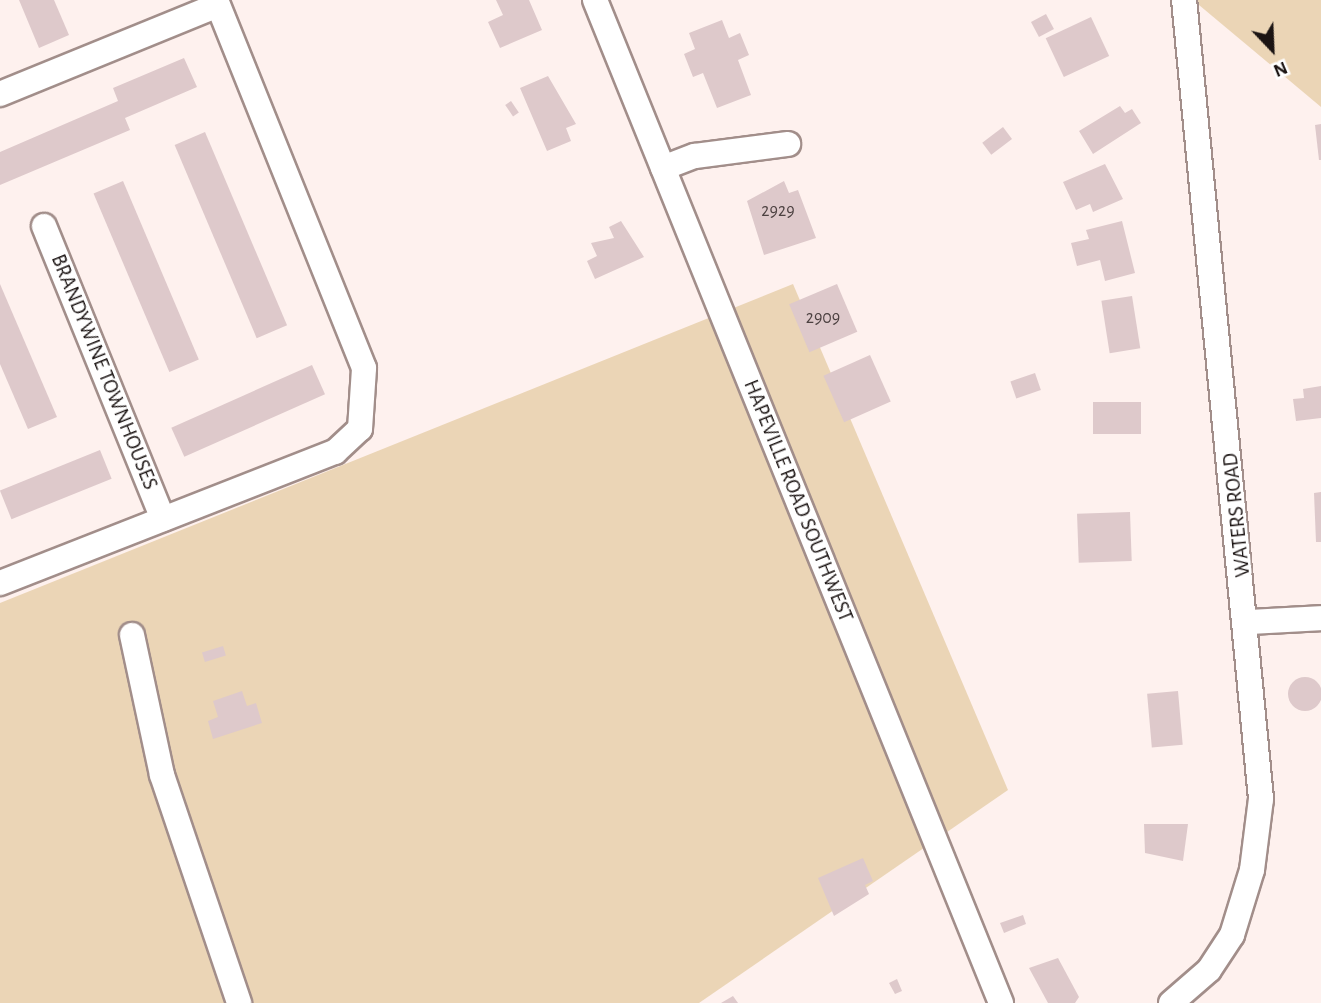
<!DOCTYPE html>
<style>
body{margin:0}
#map{position:relative;width:1321px;height:1003px;overflow:hidden;background:#fef1ee;font-family:"Alegreya Sans",sans-serif}
div>[style]{position:absolute}
.green>*{inset:0;background:#ebd5b6}
.building>*{inset:0;background:#dec9cb;transform-origin:0 0}
.round{border-radius:50%}
.roads{filter:drop-shadow(2px 0 #a28e8a) drop-shadow(-2px 0 #a28e8a) drop-shadow(0 2px #a28e8a) drop-shadow(0 -2px #a28e8a)}
.minor>*{height:24px;margin:-12px;padding:0 12px;transform-origin:12px;border-radius:12px;background:#fff}
span{translate:-50% -50%;white-space:nowrap;text-align:center;line-height:1.15;-webkit-text-stroke:5px #fff;paint-order:stroke}
.number-label{font-size:18px;color:#4c4141}
.number-label span{-webkit-text-stroke-width:0}
.street-label{font-size:21px;color:#1b1413}
.north{position:absolute;left:1237px;top:14px;width:70px;height:70px;-webkit-text-stroke:5px #fff;paint-order:stroke;rotate:157deg;font-size:19px;font-weight:700;line-height:28px;text-align:center;color:#1b1413}
.north::after{content:'';display:block;margin:auto;width:24px;height:32px;background:#1b1413;clip-path:polygon(50% 0,100% 100%,50% 72%,0 100%)}
</style>
<div id="map">
<div class="green">
<i style="clip-path:polygon(1193px 0,1321px 0,1321px 107px)"></i>
<i style="clip-path:polygon(793px 284px,1008px 790px,699px 1003px,0 1003px,0 603px)"></i>
</div>
<div class="building">
<i style="clip-path:polygon(19px 0,54px 0,69px 35px,39px 48px)"></i>
<i style="clip-path:polygon(496px 0,529px 0,542px 30px,500px 48px,488px 22px,503px 15px)"></i>
<i style="left:1046px;top:14px;width:17px;height:17px;rotate:62deg"></i>
<i style="left:1091px;top:17px;width:43px;height:50px;rotate:65deg"></i>
<i style="clip-path:polygon(722px 20px,729px 38px,740px 33px,749px 55px,738px 60px,751px 95px,717px 108px,703px 73px,693px 77px,684px 54px,695px 49px,689px 33px)"></i>
<i style="clip-path:polygon(184px 58px,197px 87px,125px 118px,130px 130px,0 185px,0 152px,118px 101px,113px 88px)"></i>
<i style="clip-path:polygon(548px 76px,576px 124px,566px 128px,571px 141px,547px 151px,520px 88px)"></i>
<i style="left:511px;top:101px;width:14px;height:7px;rotate:56deg"></i>
<i style="clip-path:polygon(1120px 106px,1125px 113px,1132px 109px,1141px 123px,1093px 154px,1079px 131px)"></i>
<i style="clip-path:polygon(1321px 124px,1321px 160px,1319px 160px,1315px 125px)"></i>
<i style="left:1003px;top:127px;width:15px;height:26px;rotate:53deg"></i>
<i style="left:205px;top:132px;width:210px;height:33px;rotate:67deg"></i>
<i style="clip-path:polygon(1105px 164px,1123px 199px,1093px 212px,1090px 204px,1076px 210px,1063px 182px)"></i>
<i style="left:123px;top:181px;width:194px;height:32px;rotate:67deg"></i>
<i style="clip-path:polygon(784px 181px,789px 193px,798px 190px,816px 238px,764px 255px,747px 201px)"></i>
<i style="clip-path:polygon(621px 221px,644px 257px,595px 279px,587px 261px,597px 256px,591px 243px,614px 238px,609px 227px)"></i>
<i style="clip-path:polygon(1122px 221px,1135px 273px,1105px 281px,1100px 260px,1077px 266px,1071px 243px,1089px 239px,1086px 230px)"></i>
<i style="clip-path:polygon(0 284px,57px 417px,28px 429px,0 364px)"></i>
<i style="left:837px;top:284px;width:52px;height:52px;rotate:67deg"></i>
<i style="left:1132px;top:296px;width:53px;height:31px;rotate:81deg"></i>
<i style="left:870px;top:355px;width:51px;height:51px;rotate:66deg"></i>
<i style="left:312px;top:365px;width:32px;height:154px;rotate:66deg"></i>
<i style="left:1035px;top:373px;width:18px;height:26px;rotate:71deg"></i>
<i style="clip-path:polygon(1321px 386px,1321px 418px,1296px 421px,1293px 399px,1304px 398px,1303px 389px)"></i>
<i style="left:1141px;top:402px;width:32px;height:48px;rotate:90deg"></i>
<i style="left:100px;top:450px;width:31px;height:108px;rotate:68deg"></i>
<i style="clip-path:polygon(1321px 492px,1321px 542px,1316px 542px,1314px 493px)"></i>
<i style="left:1130px;top:512px;width:49px;height:53px;rotate:88deg"></i>
<i style="left:223px;top:646px;width:10px;height:22px;rotate:73deg"></i>
<i class="round" style="left:1288px;top:677px;width:34px;height:34px"></i>
<i style="clip-path:polygon(242px 691px,247px 706px,256px 703px,262px 723px,213px 739px,208px 721px,218px 717px,213px 701px)"></i>
<i style="left:1178px;top:691px;width:54px;height:31px;rotate:85deg"></i>
<i style="clip-path:polygon(1144px 824px,1188px 824px,1183px 861px,1145px 853px)"></i>
<i style="clip-path:polygon(863px 858px,873px 881px,865px 885px,869px 894px,834px 916px,818px 878px)"></i>
<i style="clip-path:polygon(1023px 915px,1026px 924px,1004px 933px,1000px 923px)"></i>
<i style="clip-path:polygon(1058px 958px,1079px 997px,1075px 1003px,1048px 1003px,1029px 968px)"></i>
<i style="clip-path:polygon(897px 979px,902px 991px,895px 994px,889px 983px)"></i>
<i style="clip-path:polygon(733px 996px,738px 1003px,721px 1003px)"></i>
</div>
<div class="roads">
<div class="minor">
<i style="left:595px;top:0;width:1082px;rotate:67.96deg"></i>
<i style="left:0;top:94px;width:235px;rotate:-22.2deg"></i>
<i style="left:663px;top:168px;width:34px;rotate:-21deg"></i>
<i style="left:695px;top:156px;width:94px;rotate:-7.4deg"></i>
<i style="left:44px;top:226px;width:316px;rotate:67.9deg"></i>
<i style="left:0;top:583px;width:360px;rotate:-21.4deg"></i>
<i style="left:335px;top:452px;width:34px;rotate:-43deg"></i>
<i style="left:360px;top:429px;width:61px;rotate:-86.2deg"></i>
<i style="left:364px;top:368px;width:397px;rotate:-111.9deg"></i>
<i style="left:1248px;top:622px;width:73px;rotate:-3.1deg"></i>
<i style="left:132px;top:635px;width:143px;rotate:77.9deg"></i>
<i style="left:162px;top:775px;width:241px;rotate:71.3deg"></i>
<i style="left:1171px;top:1003px;width:50px;rotate:-41deg"></i>
<i style="left:1209px;top:970px;width:42px;rotate:-56.7deg"></i>
<i style="left:1232px;top:935px;width:68px;rotate:-72.9deg"></i>
<i style="left:1252px;top:870px;width:72px;rotate:-82.8deg"></i>
<i style="left:1261px;top:799px;width:803px;rotate:-95.5deg"></i>
</div>
</div>
<div class="number-label">
<span style="left:778px;top:211px">2929</span>
<span style="left:823px;top:318px">2909</span>
</div>
<div class="street-label">
<span style="left:104px;top:372px;rotate:68deg">BRANDYWINE TOWNHOUSES</span>
<span style="left:798px;top:501px;rotate:68deg">HAPEVILLE ROAD SOUTHWEST</span>
<span style="left:1237px;top:515px;rotate:-96deg">WATERS ROAD</span>
</div>
<div class="north">N</div>
</div>
